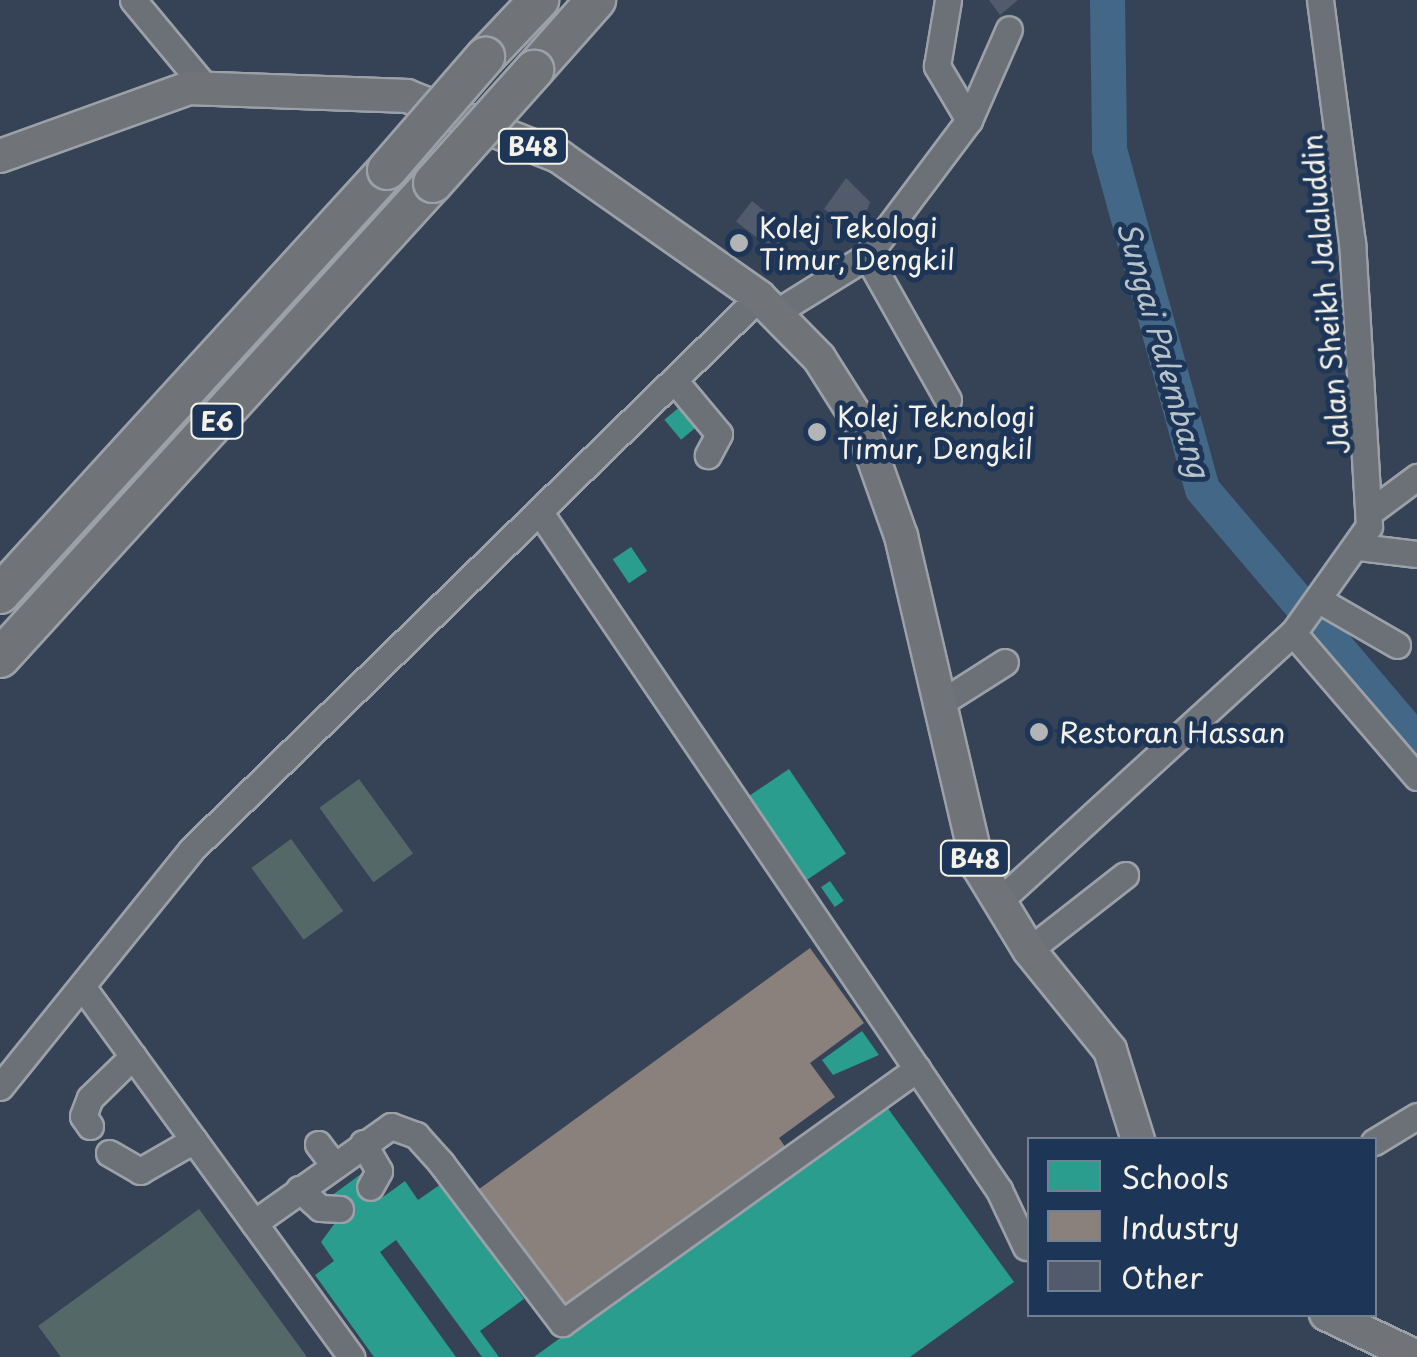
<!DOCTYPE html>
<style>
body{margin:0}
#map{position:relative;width:1417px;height:1357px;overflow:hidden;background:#364255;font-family:"Playpen Sans",sans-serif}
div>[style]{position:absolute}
.green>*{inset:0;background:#546867;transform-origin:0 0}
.schools>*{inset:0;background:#2a9d8f;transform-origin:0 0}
.industry>*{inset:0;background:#8a817c}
.river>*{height:35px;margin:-17.5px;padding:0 17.5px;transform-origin:17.5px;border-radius:17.5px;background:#436887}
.building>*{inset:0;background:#525b6b;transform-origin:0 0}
.roads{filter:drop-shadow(2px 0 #9ca1a8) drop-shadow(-2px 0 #9ca1a8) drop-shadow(0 2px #9ca1a8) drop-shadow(0 -2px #9ca1a8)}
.minor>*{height:25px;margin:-12.5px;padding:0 12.5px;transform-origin:12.5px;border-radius:12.5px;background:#6c7177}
.major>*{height:32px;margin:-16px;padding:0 16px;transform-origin:16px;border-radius:16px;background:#707478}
.highway>*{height:38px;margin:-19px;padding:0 19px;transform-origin:19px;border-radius:19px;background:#707478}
.bridges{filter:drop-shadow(2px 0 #9ca1a8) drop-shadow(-2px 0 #9ca1a8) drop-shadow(0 2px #9ca1a8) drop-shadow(0 -2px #9ca1a8)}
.highway-bridge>*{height:38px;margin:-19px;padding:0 19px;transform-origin:19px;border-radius:19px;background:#707478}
.dots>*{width:28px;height:28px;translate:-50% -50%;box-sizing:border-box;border:5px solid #1d3557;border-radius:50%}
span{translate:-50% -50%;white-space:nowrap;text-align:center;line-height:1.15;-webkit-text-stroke:10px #1d3557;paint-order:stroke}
.shield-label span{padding:2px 8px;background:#1d3557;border:2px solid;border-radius:8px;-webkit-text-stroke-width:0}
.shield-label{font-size:25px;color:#f4f1e8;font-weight:700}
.poi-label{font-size:28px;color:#f4f1e8}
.left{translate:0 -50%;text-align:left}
.street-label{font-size:28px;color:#f4f1e8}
.water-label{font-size:30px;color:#b6c2c8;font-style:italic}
.legend{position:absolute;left:1027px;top:1137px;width:350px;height:180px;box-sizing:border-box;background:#1d3557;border:2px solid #738091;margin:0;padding:12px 18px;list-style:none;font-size:30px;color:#f4f1e8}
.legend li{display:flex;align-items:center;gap:20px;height:50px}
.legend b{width:50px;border:2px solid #738091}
</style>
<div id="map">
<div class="green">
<i style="left:359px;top:779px;width:92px;height:49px;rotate:54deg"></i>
<i style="left:291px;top:839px;width:89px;height:49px;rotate:54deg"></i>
<i style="clip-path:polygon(199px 1209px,307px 1357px,61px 1357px,38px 1326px)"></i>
</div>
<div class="schools">
<i style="left:682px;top:405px;width:26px;height:23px;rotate:50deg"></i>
<i style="left:631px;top:547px;width:29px;height:22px;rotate:56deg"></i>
<i style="left:789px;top:769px;width:102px;height:50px;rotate:56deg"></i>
<i style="left:830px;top:881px;width:24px;height:11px;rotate:55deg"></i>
<i style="clip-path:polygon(862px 1031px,879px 1055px,833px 1075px,822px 1060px)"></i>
<i style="clip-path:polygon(884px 1103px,1014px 1282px,910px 1357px,534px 1357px)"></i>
<i style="clip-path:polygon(361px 1174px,383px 1197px,405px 1181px,418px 1200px,441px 1184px,524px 1299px,480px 1331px,499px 1357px,482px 1357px,396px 1240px,380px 1252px,456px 1357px,374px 1357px,315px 1275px,334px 1261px,321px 1242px,343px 1212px,331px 1196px)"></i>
</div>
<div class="industry">
<i style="clip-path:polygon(810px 948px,864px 1023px,810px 1063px,835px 1097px,779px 1138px,791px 1155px,566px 1318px,475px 1192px)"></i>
</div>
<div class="river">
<i style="left:1107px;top:0;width:149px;rotate:89.2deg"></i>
<i style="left:1109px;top:149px;width:352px;rotate:74.7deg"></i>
<i style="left:1202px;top:489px;width:332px;rotate:49.6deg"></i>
</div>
<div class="building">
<i style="clip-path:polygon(989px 0,1018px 0,1000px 15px)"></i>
<i style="clip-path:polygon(846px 178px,870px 202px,859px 233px,824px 209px)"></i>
<i style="left:752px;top:201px;width:50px;height:26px;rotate:38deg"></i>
</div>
<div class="roads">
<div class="minor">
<i style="left:133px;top:0;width:114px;rotate:50.3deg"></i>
<i style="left:969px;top:120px;width:99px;rotate:-66.3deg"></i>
<i style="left:867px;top:256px;width:165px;rotate:60.6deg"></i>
<i style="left:775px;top:313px;width:108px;rotate:-31.8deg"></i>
<i style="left:867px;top:256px;width:170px;rotate:-53.1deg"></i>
<i style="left:969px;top:120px;width:63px;rotate:-120.7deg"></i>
<i style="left:937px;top:66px;width:67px;rotate:-80.5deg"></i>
<i style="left:674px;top:380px;width:70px;rotate:50.2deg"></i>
<i style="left:719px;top:434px;width:24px;rotate:118deg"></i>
<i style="left:1374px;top:509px;width:54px;rotate:-36.7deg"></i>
<i style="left:541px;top:514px;width:817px;rotate:55.88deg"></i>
<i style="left:999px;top:1190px;width:63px;rotate:64.7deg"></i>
<i style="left:1359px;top:547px;width:58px;rotate:6.9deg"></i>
<i style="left:1319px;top:600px;width:90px;rotate:30deg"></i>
<i style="left:1293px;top:633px;width:190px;rotate:49.3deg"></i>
<i style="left:939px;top:704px;width:78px;rotate:-32.5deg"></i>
<i style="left:997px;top:903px;width:401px;rotate:-42.4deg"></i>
<i style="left:1293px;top:633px;width:131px;rotate:-54.6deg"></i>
<i style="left:1369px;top:526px;width:284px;rotate:-93.4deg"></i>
<i style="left:1352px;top:243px;width:245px;rotate:-97.5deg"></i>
<i style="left:1029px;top:950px;width:122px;rotate:-38deg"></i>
<i style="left:84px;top:989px;width:455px;rotate:54deg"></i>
<i style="left:0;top:1087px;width:304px;rotate:-51.1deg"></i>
<i style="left:191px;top:850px;width:793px;rotate:-44.23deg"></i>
<i style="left:90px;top:1126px;width:12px;rotate:-125deg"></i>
<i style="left:83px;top:1116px;width:19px;rotate:-69deg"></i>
<i style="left:90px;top:1098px;width:60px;rotate:-44.3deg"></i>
<i style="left:1374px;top:1142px;width:50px;rotate:-31.2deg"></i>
<i style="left:363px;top:1143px;width:32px;rotate:60deg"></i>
<i style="left:379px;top:1171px;width:18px;rotate:119deg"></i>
<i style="left:318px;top:1144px;width:25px;rotate:53deg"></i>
<i style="left:109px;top:1153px;width:36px;rotate:30deg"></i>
<i style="left:140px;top:1171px;width:62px;rotate:-29.9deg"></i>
<i style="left:299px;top:1189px;width:28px;rotate:42deg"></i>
<i style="left:320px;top:1208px;width:20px;rotate:3deg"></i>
<i style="left:254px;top:1223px;width:168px;rotate:-35.3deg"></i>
<i style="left:391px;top:1126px;width:27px;rotate:20deg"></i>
<i style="left:416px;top:1135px;width:38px;rotate:48deg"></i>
<i style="left:441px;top:1163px;width:201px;rotate:52.9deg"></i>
<i style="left:562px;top:1323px;width:437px;rotate:-35.6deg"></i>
</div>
<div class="major">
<i style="left:0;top:156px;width:201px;rotate:-19.8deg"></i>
<i style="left:189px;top:88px;width:218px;rotate:2.1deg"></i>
<i style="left:407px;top:96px;width:165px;rotate:21.7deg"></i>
<i style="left:560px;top:157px;width:243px;rotate:35.1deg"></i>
<i style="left:759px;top:297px;width:86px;rotate:45.5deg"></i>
<i style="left:819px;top:358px;width:80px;rotate:57.7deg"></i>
<i style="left:862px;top:426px;width:117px;rotate:70.5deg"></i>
<i style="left:901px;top:536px;width:339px;rotate:76.9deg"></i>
<i style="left:978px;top:866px;width:98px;rotate:58.7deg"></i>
<i style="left:1029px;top:950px;width:129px;rotate:51deg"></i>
<i style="left:1110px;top:1050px;width:94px;rotate:72.7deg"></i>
<i style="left:1326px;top:1314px;width:101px;rotate:25.3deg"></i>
</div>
<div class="highway">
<i style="left:485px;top:57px;width:79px;rotate:-46.5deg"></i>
<i style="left:534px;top:70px;width:94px;rotate:-48.5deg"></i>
<i style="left:0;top:594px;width:574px;rotate:-47.61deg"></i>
<i style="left:0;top:658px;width:643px;rotate:-47.65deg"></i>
</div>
</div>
<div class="bridges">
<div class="highway-bridge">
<i style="left:387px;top:170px;width:150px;rotate:-49.1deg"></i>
<i style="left:433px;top:183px;width:152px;rotate:-48.2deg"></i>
</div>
</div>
<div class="dots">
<i style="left:739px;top:243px;background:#b2b4b5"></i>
<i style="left:817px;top:432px;background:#b2b4b5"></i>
<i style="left:1039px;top:732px;background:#b2b4b5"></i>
</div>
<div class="shield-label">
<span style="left:533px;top:146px">B48</span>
<span style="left:217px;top:421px">E6</span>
<span style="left:975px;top:858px">B48</span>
</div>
<div class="poi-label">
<span class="left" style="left:759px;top:243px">Kolej Tekologi<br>Timur, Dengkil</span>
<span class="left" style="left:837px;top:432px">Kolej Teknologi<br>Timur, Dengkil</span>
<span class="left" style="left:1059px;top:732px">Restoran Hassan</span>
</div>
<div class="street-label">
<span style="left:1325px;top:294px;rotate:-95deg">Jalan Sheikh Jalaluddin</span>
</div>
<div class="water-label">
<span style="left:1164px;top:349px;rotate:74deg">Sungai Palembang</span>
</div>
<ul class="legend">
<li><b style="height:28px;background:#2a9d8f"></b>Schools</li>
<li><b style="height:28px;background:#8a817c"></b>Industry</li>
<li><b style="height:28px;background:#525b6b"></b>Other</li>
</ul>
</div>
